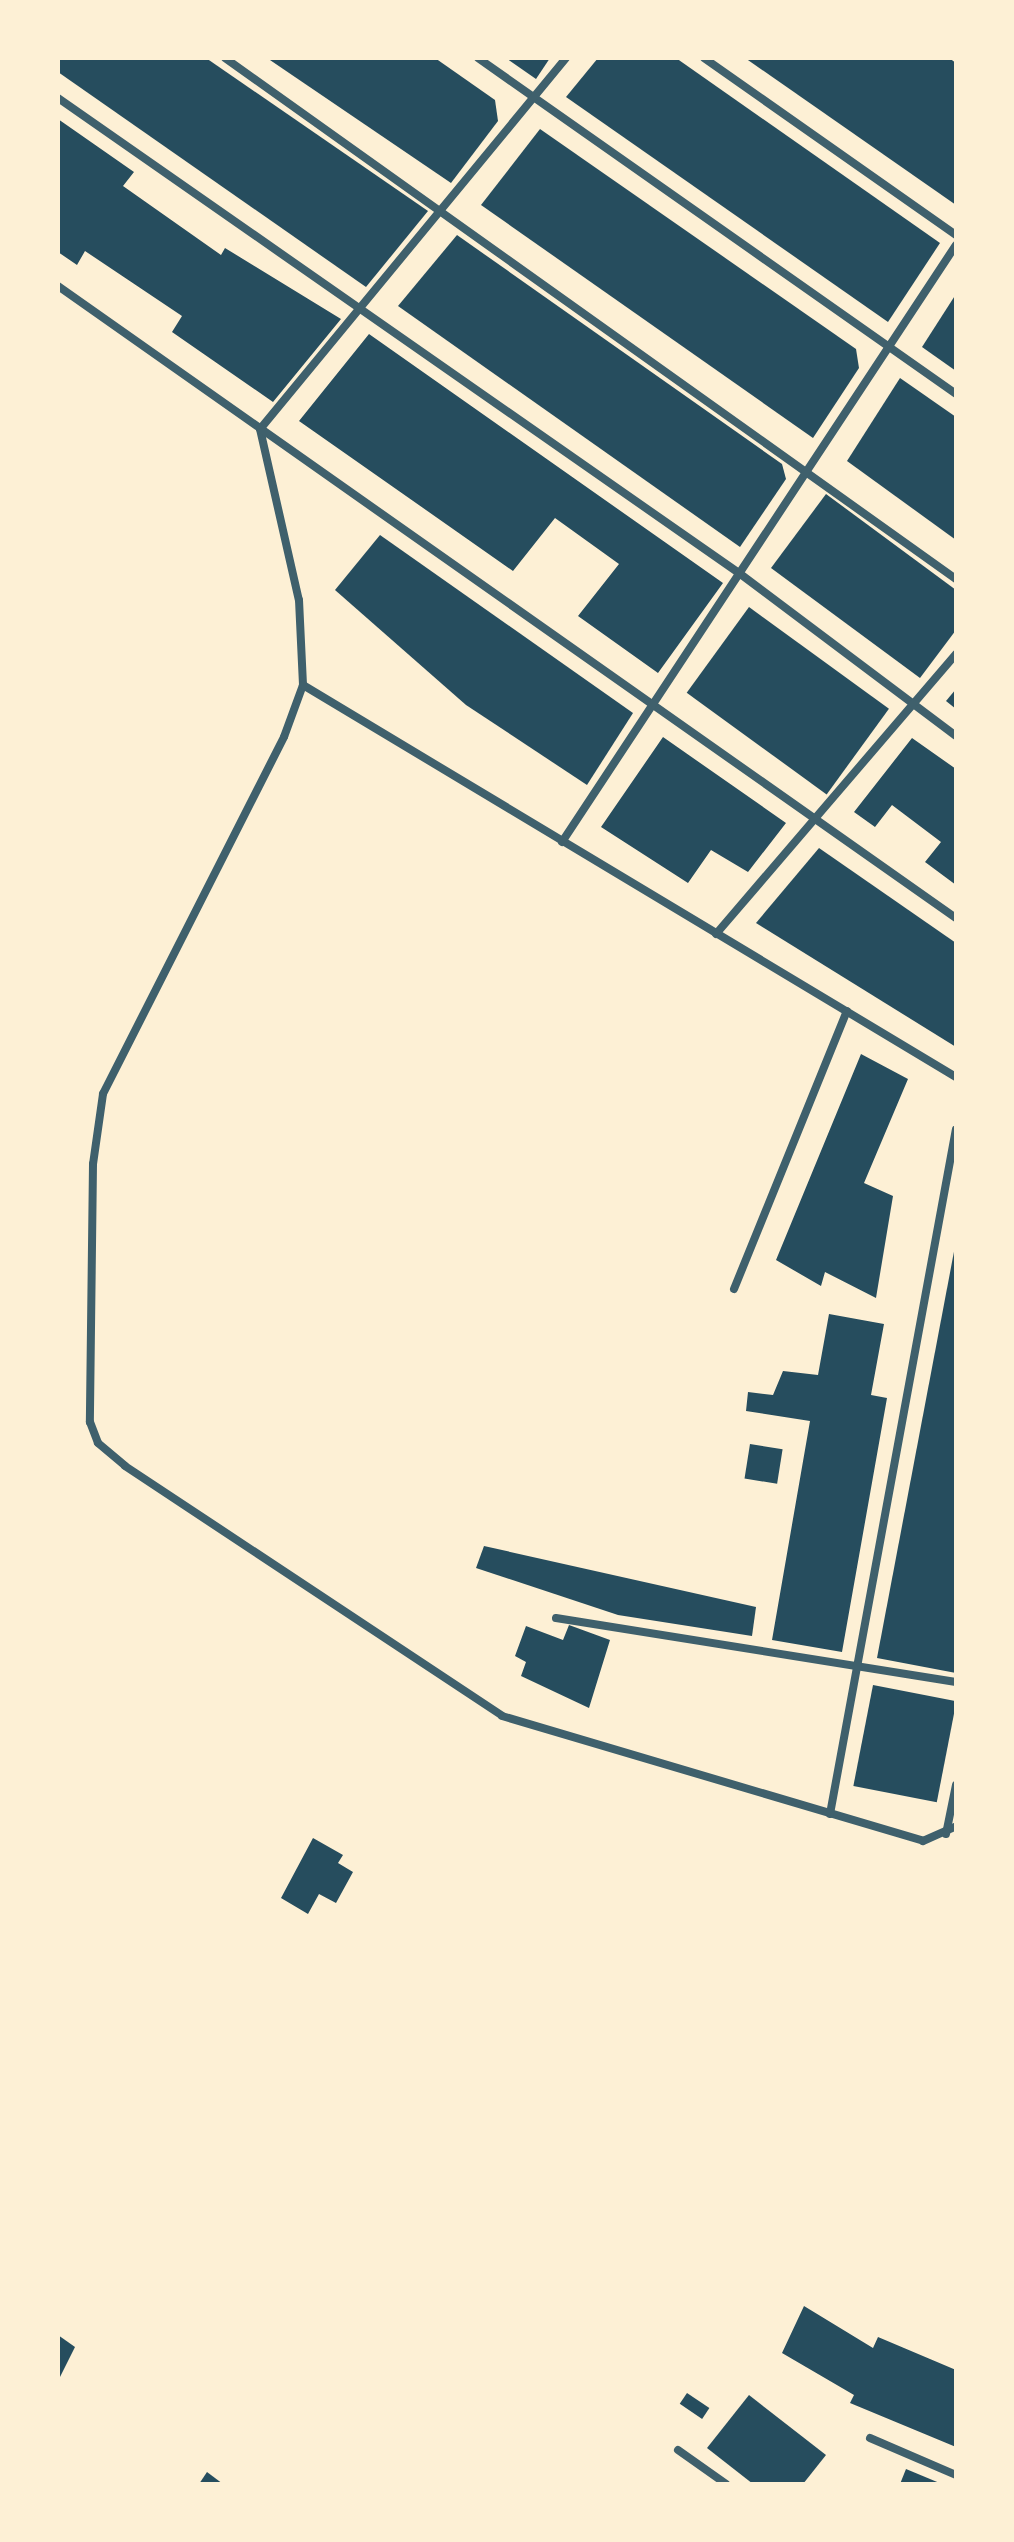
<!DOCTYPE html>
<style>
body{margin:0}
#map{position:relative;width:1014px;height:2542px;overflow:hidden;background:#fdf0d5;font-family:"Work Sans",sans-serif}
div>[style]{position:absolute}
.building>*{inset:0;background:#264d5e;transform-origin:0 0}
.minor>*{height:8px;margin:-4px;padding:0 4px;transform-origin:4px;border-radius:4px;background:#3f606c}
span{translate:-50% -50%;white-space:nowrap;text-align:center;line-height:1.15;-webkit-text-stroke:8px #fdf0d5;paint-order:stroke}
.frame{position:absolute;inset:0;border:60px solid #fdf0d5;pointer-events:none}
</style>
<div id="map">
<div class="building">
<i style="clip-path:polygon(58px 58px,206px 58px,428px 211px,366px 287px,58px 72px)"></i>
<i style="clip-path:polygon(267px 58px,435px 58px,495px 100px,498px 121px,451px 183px)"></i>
<i style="clip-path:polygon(506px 58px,550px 58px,536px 79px)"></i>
<i style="clip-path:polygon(598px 58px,676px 58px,940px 243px,888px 322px,566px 97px)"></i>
<i style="clip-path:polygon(745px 58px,949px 58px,956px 63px,956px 205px)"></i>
<i style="clip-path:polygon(58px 119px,134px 172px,123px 186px,221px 255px,225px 248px,341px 319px,273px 402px,172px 332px,182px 316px,85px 251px,77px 265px,58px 252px)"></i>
<i style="clip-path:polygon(540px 129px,856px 349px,859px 368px,813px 438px,481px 205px)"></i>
<i style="clip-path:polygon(457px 235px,782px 464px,786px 479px,740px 547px,398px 306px)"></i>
<i style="clip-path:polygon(956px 294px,956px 371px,922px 347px)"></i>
<i style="clip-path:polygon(369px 334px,723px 583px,658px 673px,578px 616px,619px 564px,555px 518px,513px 571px,299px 421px)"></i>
<i style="clip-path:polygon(900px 378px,956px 417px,956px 540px,847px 461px)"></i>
<i style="clip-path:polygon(826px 494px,956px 590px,956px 630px,920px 678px,771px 568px)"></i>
<i style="clip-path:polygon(380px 535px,633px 713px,587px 785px,466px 705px,335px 590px)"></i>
<i style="left:749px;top:607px;width:173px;height:106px;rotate:36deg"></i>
<i style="clip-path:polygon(956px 689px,956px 709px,946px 701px)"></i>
<i style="clip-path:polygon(663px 737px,786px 823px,748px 872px,711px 850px,688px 883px,601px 827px)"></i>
<i style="clip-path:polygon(912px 738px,956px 769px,956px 885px,925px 862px,941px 842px,892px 805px,875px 827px,854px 812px)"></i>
<i style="clip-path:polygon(819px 848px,956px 943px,956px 1047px,756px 923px)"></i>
<i style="clip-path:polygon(861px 1054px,908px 1079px,864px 1183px,893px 1196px,876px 1298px,825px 1272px,821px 1286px,776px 1260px)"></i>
<i style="clip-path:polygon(956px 1241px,956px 1673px,877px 1658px)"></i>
<i style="clip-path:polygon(829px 1314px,884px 1324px,871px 1395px,887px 1398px,842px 1652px,772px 1640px,810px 1421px,746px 1411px,748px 1392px,773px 1395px,783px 1371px,818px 1375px)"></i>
<i style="left:750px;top:1444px;width:33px;height:35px;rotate:9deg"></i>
<i style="clip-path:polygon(484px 1546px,756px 1607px,752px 1636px,618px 1615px,476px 1568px)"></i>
<i style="clip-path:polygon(569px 1625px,610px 1640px,589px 1708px,521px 1676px,526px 1662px,515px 1656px,526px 1626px,563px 1640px)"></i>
<i style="left:873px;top:1685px;width:85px;height:103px;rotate:11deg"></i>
<i style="clip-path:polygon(313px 1838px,343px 1855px,338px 1863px,353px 1872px,336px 1903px,319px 1894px,308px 1914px,281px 1898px)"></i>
<i style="clip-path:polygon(804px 2306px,873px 2348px,878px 2337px,956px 2370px,956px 2447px,850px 2403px,854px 2395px,782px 2353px)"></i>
<i style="clip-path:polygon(58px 2335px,75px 2347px,58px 2381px)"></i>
<i style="left:687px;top:2393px;width:27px;height:13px;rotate:34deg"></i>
<i style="clip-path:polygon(749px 2395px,826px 2455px,803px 2484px,753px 2484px,707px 2448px)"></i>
<i style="clip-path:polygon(906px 2469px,942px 2484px,900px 2484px)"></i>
<i style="clip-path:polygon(207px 2472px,223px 2484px,199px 2484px)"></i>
</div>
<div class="minor">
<i style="left:225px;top:58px;width:898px;rotate:35.48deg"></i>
<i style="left:478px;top:58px;width:584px;rotate:35.1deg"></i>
<i style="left:566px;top:58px;width:481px;rotate:129.5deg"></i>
<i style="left:260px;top:429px;width:175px;rotate:77.2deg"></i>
<i style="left:299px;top:600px;width:85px;rotate:87.3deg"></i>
<i style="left:303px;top:685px;width:55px;rotate:110.1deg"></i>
<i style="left:284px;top:737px;width:400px;rotate:116.9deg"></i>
<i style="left:103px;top:1094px;width:71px;rotate:98.1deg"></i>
<i style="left:93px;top:1164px;width:258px;rotate:90.7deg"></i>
<i style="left:90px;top:1422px;width:22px;rotate:69deg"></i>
<i style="left:98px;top:1443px;width:35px;rotate:40deg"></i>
<i style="left:125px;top:1466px;width:452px;rotate:33.5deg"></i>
<i style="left:502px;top:1716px;width:439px;rotate:16.5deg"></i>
<i style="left:923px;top:1841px;width:36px;rotate:-24deg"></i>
<i style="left:704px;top:58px;width:308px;rotate:35.1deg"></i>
<i style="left:58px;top:98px;width:830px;rotate:34.9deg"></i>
<i style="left:739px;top:573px;width:271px;rotate:36.9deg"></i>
<i style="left:58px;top:286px;width:1098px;rotate:35.14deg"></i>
<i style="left:303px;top:685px;width:762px;rotate:30.98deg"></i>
<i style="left:562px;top:842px;width:715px;rotate:-56.58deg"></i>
<i style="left:716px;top:934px;width:369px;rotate:-49.4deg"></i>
<i style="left:734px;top:1289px;width:300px;rotate:-67.9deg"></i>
<i style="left:556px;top:1618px;width:405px;rotate:9.1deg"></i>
<i style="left:830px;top:1814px;width:696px;rotate:-79.58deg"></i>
<i style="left:946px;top:1834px;width:50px;rotate:-78.5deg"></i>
<i style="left:870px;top:2438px;width:94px;rotate:23.3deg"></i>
<i style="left:678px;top:2450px;width:59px;rotate:35.3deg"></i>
</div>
<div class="frame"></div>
</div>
